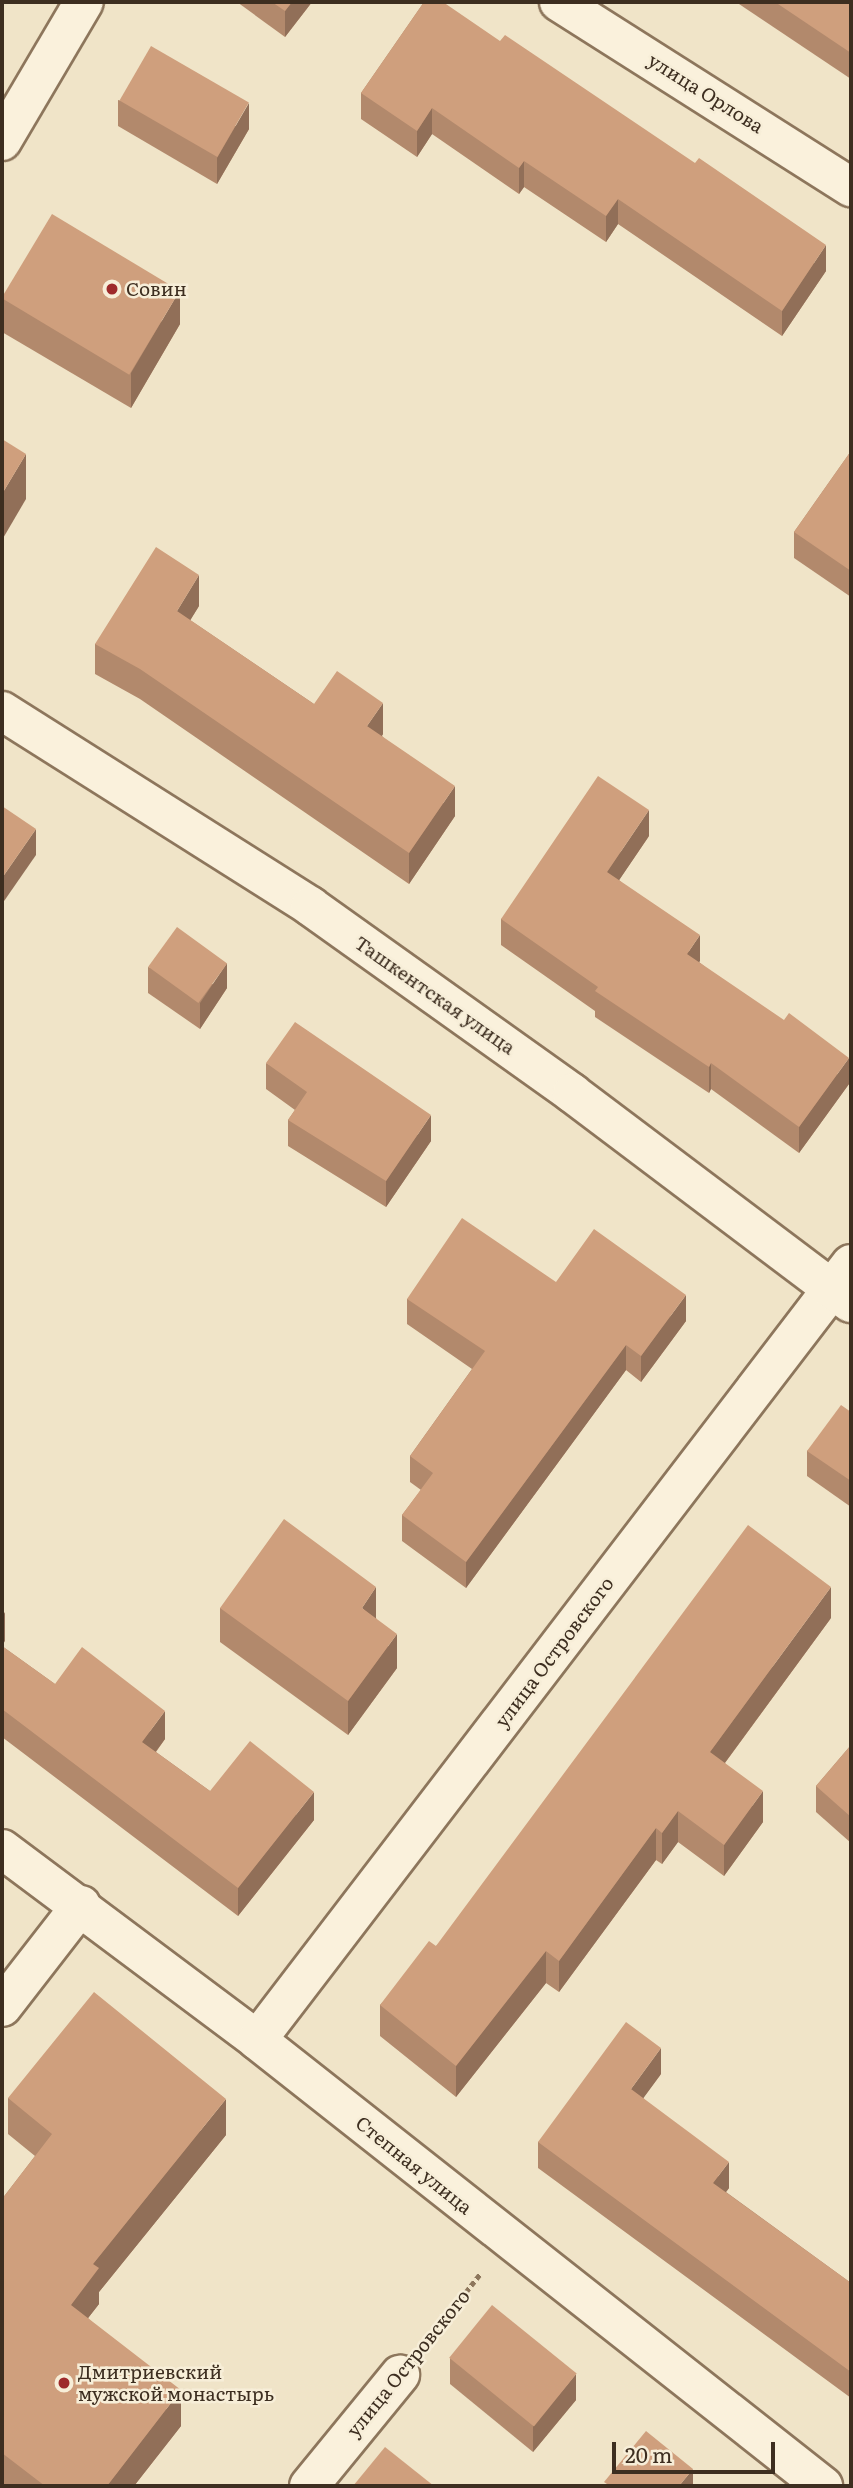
<!DOCTYPE html>
<meta charset="utf-8">
<style>
body{margin:0}
#map{position:relative;width:853px;height:2488px;overflow:hidden;background:#f0e4c8;font-family:Literata,serif}
div>[style]{position:absolute}
.path>*{height:4.5px;margin-top:-2.25px;transform-origin:0;background:repeating-linear-gradient(90deg,#8d765c 0 5px,transparent 0 8.5px)}
.roads{filter:drop-shadow(2px 0 #8d765c) drop-shadow(-2px 0 #8d765c) drop-shadow(0 2px #8d765c) drop-shadow(0 -2px #8d765c)}
.street>*{height:38px;margin:-19px;padding:0 19px;transform-origin:19px;border-radius:19px;background:#faf1dc}
.secondary>*{height:38px;margin:-19px;padding:0 19px;transform-origin:19px;border-radius:19px;background:#faf1dc}
.wall>*{inset:0;background:#b2896c}
.shaded-wall>*{inset:0;background:#916f58}
.building>*{inset:0;background:#cf9f7d;transform-origin:0 0}
.dots>*{width:19px;height:19px;translate:-50% -50%;box-sizing:border-box;border:4px solid #f7eed8;border-radius:50%}
span{translate:-50% -50%;white-space:nowrap;text-align:center;line-height:1.15;-webkit-text-stroke:5px #f7eed8;paint-order:stroke}
.street-label{font-size:19px;color:#3d2e20}
.poi-label{font-size:19px;color:#3d2e20}
.left{translate:0 -50%;text-align:left}
.frame{position:absolute;inset:0;border:4px solid #3d2e20;pointer-events:none}
.scale{position:absolute;left:612px;top:2442px;width:163px;height:32px;box-sizing:border-box;border:4px solid #3d2e20;border-top:0;padding-left:9px;font-size:21px;line-height:24px;white-space:nowrap;color:#3d2e20;-webkit-text-stroke:5px #f7eed8;paint-order:stroke}
</style>
<div id="map">
<div class="path">
<i style="left:429px;top:2339px;width:83px;rotate:-51.9deg"></i>
</div>
<div class="roads">
<div class="street">
<i style="left:559px;top:2px;width:346px;rotate:32.4deg"></i>
<i style="left:2px;top:1849px;width:319px;rotate:36.8deg"></i>
<i style="left:257px;top:2040px;width:721px;rotate:38.24deg"></i>
<i style="left:2px;top:2007px;width:129px;rotate:-52.2deg"></i>
<i style="left:257px;top:2040px;width:977px;rotate:-52.57deg"></i>
<i style="left:309px;top:2486px;width:144px;rotate:-50.7deg"></i>
</div>
<div class="secondary">
<i style="left:2px;top:141px;width:161px;rotate:-59.5deg"></i>
<i style="left:2px;top:711px;width:365px;rotate:32.3deg"></i>
<i style="left:310px;top:906px;width:322px;rotate:35.5deg"></i>
<i style="left:572px;top:1093px;width:349px;rotate:37deg"></i>
</div>
</div>
<div class="wall">
<i style="clip-path:polygon(237px 2px,312px 2px,285px 37px)"></i>
<i style="clip-path:polygon(424px 2px,826px 271px,782px 336px,618px 224px,606px 242px,524px 187px,519px 194px,432px 134px,417px 157px,361px 119px,361px 93px)"></i>
<i style="clip-path:polygon(736px 2px,851px 2px,851px 79px)"></i>
<i style="clip-path:polygon(118px 100px,249px 129px,217px 184px,118px 126px)"></i>
<i style="clip-path:polygon(2px 298px,180px 324px,131px 408px,2px 332px)"></i>
<i style="clip-path:polygon(851px 451px,851px 597px,794px 558px,794px 532px)"></i>
<i style="clip-path:polygon(199px 606px,190px 620px,314px 704px,383px 734px,382px 736px,455px 816px,409px 884px,140px 699px,95px 674px,95px 644px)"></i>
<i style="clip-path:polygon(649px 836px,619px 880px,699px 962px,849px 1084px,799px 1153px,711px 1089px,709px 1093px,595px 1017px,595px 1011px,501px 945px,501px 919px)"></i>
<i style="clip-path:polygon(148px 967px,227px 988px,200px 1029px,148px 993px)"></i>
<i style="clip-path:polygon(266px 1063px,431px 1141px,386px 1207px,288px 1146px,288px 1120px,295px 1110px,266px 1089px)"></i>
<i style="clip-path:polygon(556px 1282px,686px 1321px,641px 1382px,626px 1370px,466px 1588px,402px 1541px,402px 1515px,421px 1490px,410px 1482px,410px 1456px,472px 1369px,407px 1324px,407px 1299px)"></i>
<i style="clip-path:polygon(851px 1412px,851px 1507px,807px 1476px,807px 1451px)"></i>
<i style="clip-path:polygon(220px 1608px,376px 1618px,397px 1668px,348px 1735px,220px 1642px)"></i>
<i style="clip-path:polygon(831px 1618px,725px 1763px,763px 1822px,724px 1876px,678px 1842px,662px 1864px,656px 1860px,559px 1992px,546px 1983px,456px 2097px,380px 2036px,380px 2005px,436px 1946px)"></i>
<i style="clip-path:polygon(2px 1646px,55px 1684px,165px 1739px,156px 1752px,210px 1791px,314px 1820px,238px 1916px,2px 1737px)"></i>
<i style="clip-path:polygon(851px 1745px,851px 1843px,816px 1812px,816px 1786px)"></i>
<i style="clip-path:polygon(661px 2074px,643px 2098px,729px 2188px,726px 2192px,851px 2283px,851px 2398px,538px 2168px,538px 2142px)"></i>
<i style="clip-path:polygon(8px 2098px,226px 2135px,99px 2292px,99px 2304px,88px 2318px,181px 2426px,134px 2486px,2px 2486px,2px 2199px,35px 2156px,8px 2134px)"></i>
<i style="clip-path:polygon(450px 2358px,576px 2400px,533px 2452px,450px 2384px)"></i>
</div>
<div class="shaded-wall">
<i style="clip-path:polygon(292px 2px,312px 2px,285px 37px,285px 11px)"></i>
<i style="clip-path:polygon(249px 103px,249px 129px,217px 184px,217px 158px)"></i>
<i style="clip-path:polygon(432px 108px,432px 134px,417px 157px,417px 131px)"></i>
<i style="clip-path:polygon(524px 161px,524px 187px,519px 194px,519px 168px)"></i>
<i style="clip-path:polygon(618px 199px,618px 224px,606px 242px,606px 216px)"></i>
<i style="clip-path:polygon(826px 245px,826px 271px,782px 336px,782px 311px)"></i>
<i style="clip-path:polygon(180px 290px,180px 324px,131px 408px,131px 373px)"></i>
<i style="clip-path:polygon(26px 454px,26px 499px,2px 540px,2px 494px)"></i>
<i style="clip-path:polygon(199px 575px,199px 606px,177px 642px,177px 611px)"></i>
<i style="clip-path:polygon(383px 703px,383px 734px,367px 757px,367px 726px)"></i>
<i style="clip-path:polygon(455px 786px,455px 816px,409px 884px,409px 853px)"></i>
<i style="clip-path:polygon(649px 810px,649px 836px,607px 898px,607px 872px)"></i>
<i style="clip-path:polygon(36px 829px,36px 855px,2px 904px,2px 878px)"></i>
<i style="clip-path:polygon(700px 935px,700px 961px,687px 980px,687px 954px)"></i>
<i style="clip-path:polygon(227px 963px,227px 988px,200px 1029px,200px 1003px)"></i>
<i style="clip-path:polygon(849px 1058px,849px 1084px,799px 1153px,799px 1127px)"></i>
<i style="clip-path:polygon(711px 1063px,711px 1089px,709px 1093px,709px 1067px)"></i>
<i style="clip-path:polygon(431px 1115px,431px 1141px,386px 1207px,386px 1181px)"></i>
<i style="clip-path:polygon(686px 1295px,686px 1321px,641px 1382px,641px 1356px)"></i>
<i style="clip-path:polygon(626px 1345px,626px 1370px,466px 1588px,466px 1562px)"></i>
<i style="clip-path:polygon(376px 1587px,376px 1621px,362px 1608px)"></i>
<i style="clip-path:polygon(831px 1587px,831px 1618px,710px 1783px,710px 1752px)"></i>
<i style="clip-path:polygon(5px 1612px,5px 1641px,2px 1646px,2px 1617px)"></i>
<i style="clip-path:polygon(397px 1634px,397px 1668px,348px 1735px,348px 1701px)"></i>
<i style="clip-path:polygon(165px 1711px,165px 1739px,142px 1770px,142px 1742px)"></i>
<i style="clip-path:polygon(763px 1791px,763px 1822px,724px 1876px,724px 1845px)"></i>
<i style="clip-path:polygon(314px 1792px,314px 1820px,238px 1916px,238px 1888px)"></i>
<i style="clip-path:polygon(678px 1811px,678px 1842px,662px 1864px,662px 1833px)"></i>
<i style="clip-path:polygon(656px 1828px,656px 1860px,559px 1992px,559px 1961px)"></i>
<i style="clip-path:polygon(546px 1951px,546px 1983px,456px 2097px,456px 2066px)"></i>
<i style="clip-path:polygon(661px 2048px,661px 2074px,631px 2115px,631px 2089px)"></i>
<i style="clip-path:polygon(226px 2099px,226px 2135px,99px 2292px,99px 2304px,71px 2340px,71px 2305px,93px 2264px)"></i>
<i style="clip-path:polygon(729px 2162px,729px 2188px,713px 2209px,713px 2183px)"></i>
<i style="clip-path:polygon(576px 2374px,576px 2400px,533px 2452px,533px 2426px)"></i>
<i style="clip-path:polygon(181px 2390px,181px 2426px,134px 2486px,107px 2486px)"></i>
<i style="clip-path:polygon(693px 2469px,693px 2486px,679px 2486px)"></i>
</div>
<div class="building">
<i style="clip-path:polygon(272px 2px,292px 2px,285px 11px)"></i>
<i style="clip-path:polygon(424px 2px,443px 2px,500px 41px,505px 35px,695px 163px,699px 158px,826px 245px,782px 311px,618px 199px,606px 216px,524px 161px,519px 168px,432px 108px,417px 131px,361px 93px)"></i>
<i style="clip-path:polygon(775px 2px,851px 2px,851px 53px)"></i>
<i style="left:151px;top:46px;width:113px;height:63px;rotate:30deg"></i>
<i style="left:52px;top:214px;width:149px;height:98px;rotate:31deg"></i>
<i style="clip-path:polygon(2px 439px,26px 454px,2px 494px)"></i>
<i style="clip-path:polygon(851px 451px,851px 571px,794px 532px)"></i>
<i style="clip-path:polygon(156px 547px,199px 575px,177px 611px,314px 704px,337px 671px,383px 703px,367px 726px,455px 786px,409px 853px,140px 669px,95px 644px)"></i>
<i style="clip-path:polygon(598px 776px,649px 810px,607px 872px,700px 935px,687px 954px,784px 1020px,789px 1013px,849px 1058px,799px 1127px,711px 1063px,709px 1067px,595px 991px,598px 987px,501px 919px)"></i>
<i style="clip-path:polygon(2px 806px,36px 829px,2px 878px)"></i>
<i style="left:177px;top:927px;width:62px;height:49px;rotate:36deg"></i>
<i style="clip-path:polygon(295px 1022px,431px 1115px,386px 1181px,288px 1120px,307px 1092px,266px 1063px)"></i>
<i style="clip-path:polygon(462px 1218px,556px 1282px,594px 1229px,686px 1295px,641px 1356px,626px 1345px,466px 1562px,402px 1515px,433px 1473px,410px 1456px,485px 1351px,407px 1299px)"></i>
<i style="clip-path:polygon(841px 1405px,851px 1412px,851px 1481px,807px 1451px)"></i>
<i style="clip-path:polygon(284px 1519px,376px 1587px,362px 1608px,397px 1634px,348px 1701px,220px 1608px)"></i>
<i style="clip-path:polygon(748px 1525px,831px 1587px,710px 1752px,763px 1791px,724px 1845px,678px 1811px,662px 1833px,656px 1828px,559px 1961px,546px 1951px,456px 2066px,380px 2005px,429px 1941px,436px 1946px)"></i>
<i style="clip-path:polygon(2px 1646px,55px 1684px,82px 1647px,165px 1711px,142px 1742px,210px 1791px,250px 1741px,314px 1792px,238px 1888px,2px 1709px)"></i>
<i style="clip-path:polygon(851px 1745px,851px 1817px,816px 1786px)"></i>
<i style="clip-path:polygon(94px 1992px,226px 2099px,93px 2264px,99px 2268px,71px 2305px,181px 2390px,107px 2486px,45px 2486px,2px 2453px,2px 2199px,52px 2134px,8px 2098px)"></i>
<i style="clip-path:polygon(626px 2022px,661px 2048px,631px 2089px,729px 2162px,713px 2183px,851px 2283px,851px 2372px,538px 2142px)"></i>
<i style="left:492px;top:2305px;width:109px;height:68px;rotate:39deg"></i>
<i style="clip-path:polygon(646px 2431px,693px 2469px,679px 2486px,610px 2486px,604px 2482px)"></i>
<i style="clip-path:polygon(385px 2447px,434px 2486px,353px 2486px)"></i>
</div>
<div class="dots">
<i style="left:112px;top:289px;background:#9e2a2b"></i>
<i style="left:64px;top:2383px;background:#9e2a2b"></i>
</div>
<div class="street-label">
<span style="left:706px;top:93px;rotate:32deg">улица Орлова</span>
<span style="left:435px;top:995px;rotate:35deg">Ташкентская улица</span>
<span style="left:554px;top:1652px;rotate:-53deg">улица Островского</span>
<span style="left:414px;top:2165px;rotate:39deg">Степная улица</span>
<span style="left:408px;top:2363px;rotate:-51deg">улица Островского</span>
</div>
<div class="poi-label">
<span class="left" style="left:126px;top:289px">Совин</span>
<span class="left" style="left:78px;top:2383px">Дмитриевский<br>мужской монастырь</span>
</div>
<div class="frame"></div>
<div class="scale">20 m</div>
</div>
